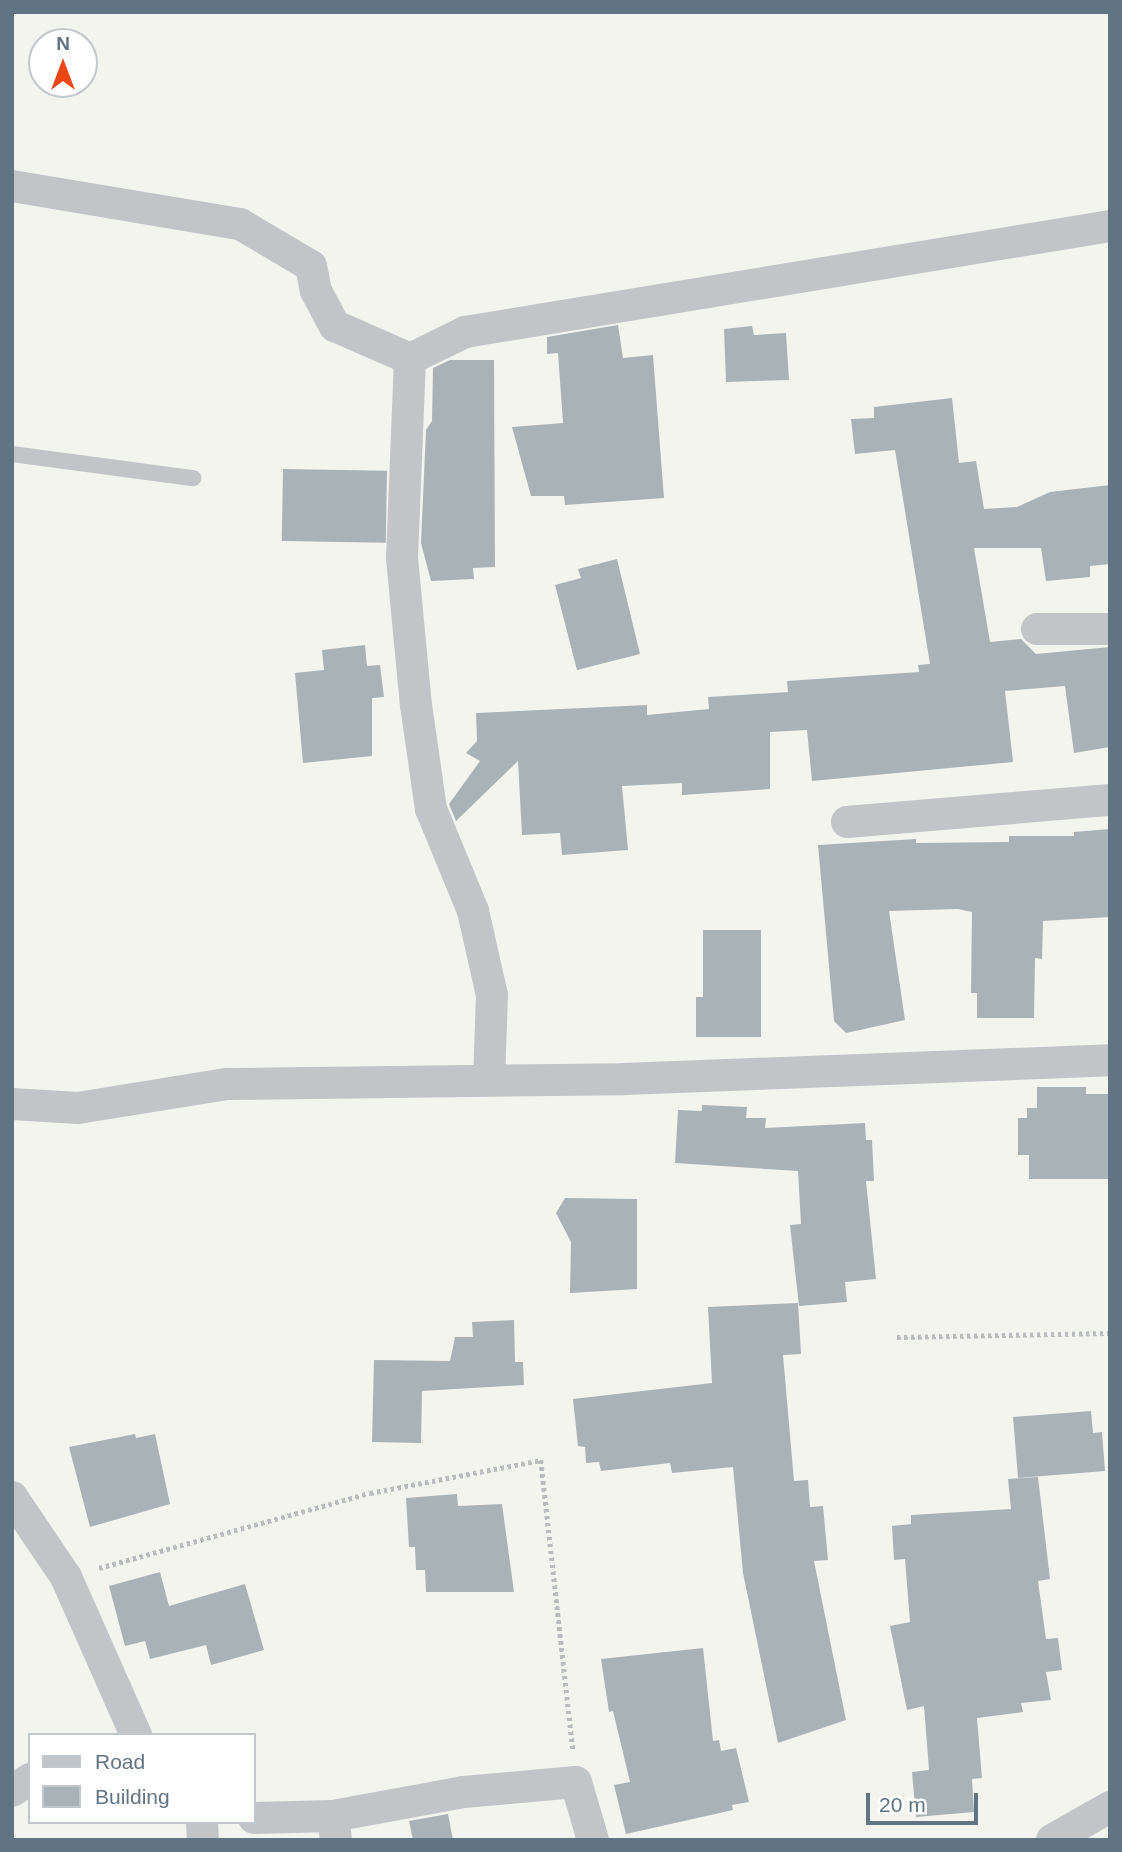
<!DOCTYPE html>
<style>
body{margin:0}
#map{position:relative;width:1122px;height:1852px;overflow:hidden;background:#f4f4ef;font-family:Helvetica,sans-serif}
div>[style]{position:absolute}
.building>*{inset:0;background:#a9b2b7;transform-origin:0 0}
.path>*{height:4.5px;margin-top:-2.25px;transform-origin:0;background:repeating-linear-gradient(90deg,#babdbf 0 3.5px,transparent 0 7px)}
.lane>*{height:16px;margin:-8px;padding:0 8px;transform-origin:8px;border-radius:8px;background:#c1c5c8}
.street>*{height:32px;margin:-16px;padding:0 16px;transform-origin:16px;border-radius:16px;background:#c1c5c8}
span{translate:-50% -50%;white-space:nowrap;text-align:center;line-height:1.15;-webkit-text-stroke:7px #fff;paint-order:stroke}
.frame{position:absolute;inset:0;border:14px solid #617483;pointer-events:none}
.legend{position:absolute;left:28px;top:1733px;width:228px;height:91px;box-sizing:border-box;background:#fff;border:2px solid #c0c7cd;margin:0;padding:9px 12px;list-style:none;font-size:21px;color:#617483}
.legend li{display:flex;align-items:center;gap:14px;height:35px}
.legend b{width:35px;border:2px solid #c0c7cd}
.north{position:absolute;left:28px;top:28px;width:70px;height:70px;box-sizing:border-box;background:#fff;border:2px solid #c0c7cd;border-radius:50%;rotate:0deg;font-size:19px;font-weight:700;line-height:28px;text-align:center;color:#617483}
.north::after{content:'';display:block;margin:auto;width:24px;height:32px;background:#ee4615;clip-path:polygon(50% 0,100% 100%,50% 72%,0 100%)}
.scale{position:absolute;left:866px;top:1793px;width:112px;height:32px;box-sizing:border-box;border:4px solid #617483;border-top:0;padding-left:9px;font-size:21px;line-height:24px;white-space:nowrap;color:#617483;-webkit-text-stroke:5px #fff;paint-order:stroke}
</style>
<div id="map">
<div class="building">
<i style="clip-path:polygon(618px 325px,623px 358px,653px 355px,664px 498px,565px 505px,564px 496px,531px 496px,512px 427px,563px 423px,558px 353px,547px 354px,547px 337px)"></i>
<i style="clip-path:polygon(752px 326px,754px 335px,786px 333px,789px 380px,726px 382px,724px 329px)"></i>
<i style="clip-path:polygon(450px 360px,494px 360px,495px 567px,473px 568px,474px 579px,431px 581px,421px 543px,426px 430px,432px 421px,433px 368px)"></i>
<i style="clip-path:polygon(952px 398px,959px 463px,976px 461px,984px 509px,1017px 507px,1050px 492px,1110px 485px,1110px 564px,1090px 566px,1090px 577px,1046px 581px,1041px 548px,974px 548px,990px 642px,1021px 639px,1036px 654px,1110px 647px,1110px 747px,1074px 753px,1065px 686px,1005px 691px,1013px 762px,812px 781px,807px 730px,770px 732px,770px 789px,682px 795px,682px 783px,622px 786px,628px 850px,562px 855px,560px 833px,522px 835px,518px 761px,456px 821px,449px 804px,480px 761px,466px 753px,477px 741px,476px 713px,647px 705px,647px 715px,709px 709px,708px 697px,788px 692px,787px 681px,919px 672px,918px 665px,930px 664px,895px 450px,855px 454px,851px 419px,874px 418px,874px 407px)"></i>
<i style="left:283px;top:469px;width:104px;height:72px;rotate:1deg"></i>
<i style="clip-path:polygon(617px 559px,640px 654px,577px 670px,555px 585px,581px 578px,578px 569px)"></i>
<i style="clip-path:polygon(365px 645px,367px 666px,380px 665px,384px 697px,372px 698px,372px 756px,303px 763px,295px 673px,324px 670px,322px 650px)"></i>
<i style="clip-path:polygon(1110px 829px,1110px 917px,1043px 921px,1042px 959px,1035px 958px,1034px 1018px,977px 1018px,977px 993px,971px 993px,972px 912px,958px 909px,889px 911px,905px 1020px,846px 1033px,834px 1021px,818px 845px,916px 839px,916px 843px,1009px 842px,1009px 836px,1074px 836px,1074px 832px)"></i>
<i style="clip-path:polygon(703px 930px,761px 930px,761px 1037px,696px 1037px,696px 997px,703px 997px)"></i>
<i style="clip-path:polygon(1037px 1087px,1086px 1087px,1086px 1094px,1110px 1094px,1110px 1179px,1029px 1179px,1029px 1155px,1018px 1155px,1018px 1118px,1027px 1118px,1027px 1108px,1037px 1108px)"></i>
<i style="clip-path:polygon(702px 1105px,747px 1107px,746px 1118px,766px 1118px,765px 1128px,865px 1123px,866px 1140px,872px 1140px,874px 1181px,866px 1181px,876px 1279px,845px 1282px,847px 1302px,799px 1306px,790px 1225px,801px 1224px,798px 1171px,675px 1163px,678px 1110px,702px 1111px)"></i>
<i style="clip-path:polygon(565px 1198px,637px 1199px,637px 1289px,570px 1293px,571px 1242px,556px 1213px)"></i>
<i style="clip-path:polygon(798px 1303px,801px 1354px,783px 1355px,794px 1481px,808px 1480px,810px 1507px,823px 1506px,828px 1560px,814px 1561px,846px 1720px,778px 1743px,743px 1573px,733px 1467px,672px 1473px,670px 1463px,601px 1471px,599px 1462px,586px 1463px,585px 1447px,578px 1446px,573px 1399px,712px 1383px,708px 1307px)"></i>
<i style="clip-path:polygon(514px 1320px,515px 1362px,523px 1362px,524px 1385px,422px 1391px,421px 1443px,372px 1442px,374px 1360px,450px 1361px,455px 1337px,473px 1337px,472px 1322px)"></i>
<i style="clip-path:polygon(1091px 1411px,1093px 1433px,1102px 1432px,1105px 1471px,1018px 1478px,1013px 1417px)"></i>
<i style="clip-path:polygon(135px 1434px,136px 1438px,155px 1434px,170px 1504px,90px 1527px,69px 1447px)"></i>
<i style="clip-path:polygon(1038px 1477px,1050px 1579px,1038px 1581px,1046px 1639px,1058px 1638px,1062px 1670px,1046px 1672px,1051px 1700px,1021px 1703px,1023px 1712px,977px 1718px,982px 1778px,972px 1779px,974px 1812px,916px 1817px,912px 1772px,929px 1770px,924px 1706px,907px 1710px,890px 1626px,910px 1622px,905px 1559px,894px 1560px,892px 1526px,911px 1524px,911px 1515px,1011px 1509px,1008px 1479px)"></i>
<i style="clip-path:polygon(457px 1494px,458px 1506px,502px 1504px,514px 1592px,426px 1592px,425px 1570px,416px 1570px,415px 1547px,409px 1547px,406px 1498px)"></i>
<i style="clip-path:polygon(160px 1572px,169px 1606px,245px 1584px,264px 1650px,211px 1665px,206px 1645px,150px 1659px,145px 1641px,125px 1646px,109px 1586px)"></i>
<i style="clip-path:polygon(703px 1648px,713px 1741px,719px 1740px,721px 1751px,736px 1748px,749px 1802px,732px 1805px,733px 1810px,626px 1834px,614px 1785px,630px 1782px,613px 1711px,609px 1712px,601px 1659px)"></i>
<i style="clip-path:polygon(448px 1814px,453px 1840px,413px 1840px,409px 1821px)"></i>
</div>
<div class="path">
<i style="left:897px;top:1337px;width:213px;rotate:-1.1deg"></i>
<i style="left:99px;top:1568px;width:281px;rotate:-15.5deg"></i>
<i style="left:370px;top:1493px;width:174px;rotate:-10.9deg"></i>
<i style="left:541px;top:1460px;width:292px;rotate:83.7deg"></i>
</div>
<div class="lane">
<i style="left:12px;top:454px;width:183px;rotate:7.6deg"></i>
</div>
<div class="street">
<i style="left:12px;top:186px;width:231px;rotate:9.5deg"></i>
<i style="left:240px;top:224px;width:82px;rotate:30.6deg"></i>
<i style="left:311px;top:266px;width:25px;rotate:79deg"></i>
<i style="left:316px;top:291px;width:40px;rotate:62deg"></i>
<i style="left:335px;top:326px;width:82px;rotate:23.7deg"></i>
<i style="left:410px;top:359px;width:61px;rotate:-26.1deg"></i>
<i style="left:465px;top:332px;width:654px;rotate:-9.33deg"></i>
<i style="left:410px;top:359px;width:199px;rotate:92.3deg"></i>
<i style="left:402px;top:558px;width:148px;rotate:84.6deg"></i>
<i style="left:416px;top:705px;width:105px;rotate:81.8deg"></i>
<i style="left:431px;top:809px;width:110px;rotate:67.6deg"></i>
<i style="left:473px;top:911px;width:86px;rotate:77.3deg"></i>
<i style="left:492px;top:995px;width:85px;rotate:92deg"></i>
<i style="left:1037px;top:629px;width:73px"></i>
<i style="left:847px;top:822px;width:264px;rotate:-4.8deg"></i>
<i style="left:12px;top:1104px;width:66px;rotate:3.5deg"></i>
<i style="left:78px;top:1108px;width:151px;rotate:-9.2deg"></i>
<i style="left:227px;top:1084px;width:397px;rotate:-0.7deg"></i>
<i style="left:624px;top:1079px;width:486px;rotate:-2.2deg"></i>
<i style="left:12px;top:1497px;width:97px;rotate:56deg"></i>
<i style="left:66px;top:1577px;width:173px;rotate:66.1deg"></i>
<i style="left:12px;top:1791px;width:22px;rotate:-34deg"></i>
<i style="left:333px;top:1816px;width:133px;rotate:-10.4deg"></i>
<i style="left:464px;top:1792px;width:112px;rotate:-5.1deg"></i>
<i style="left:576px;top:1782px;width:60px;rotate:73.7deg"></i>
<i style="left:254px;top:1818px;width:79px;rotate:-1.5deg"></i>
<i style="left:333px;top:1816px;width:24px;rotate:83deg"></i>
<i style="left:202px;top:1822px;width:18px;rotate:87deg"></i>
<i style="left:1052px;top:1840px;width:67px;rotate:-29.6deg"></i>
</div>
<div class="frame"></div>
<ul class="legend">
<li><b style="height:9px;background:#c1c5c8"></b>Road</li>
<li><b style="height:19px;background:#a9b2b7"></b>Building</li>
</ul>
<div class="north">N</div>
<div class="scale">20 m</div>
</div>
